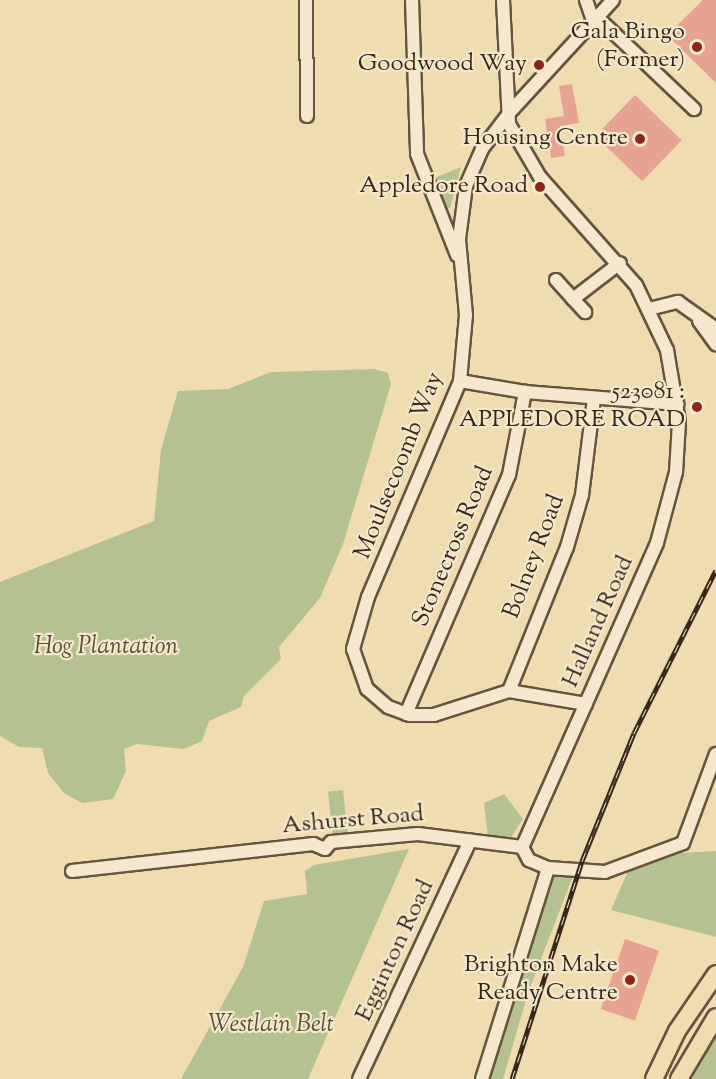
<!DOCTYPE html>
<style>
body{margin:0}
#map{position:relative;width:716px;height:1079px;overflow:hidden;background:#f0dcb1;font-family:"Sorts Mill Goudy",serif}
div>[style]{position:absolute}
.green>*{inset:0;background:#b4c290;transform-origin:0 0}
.building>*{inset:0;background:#e6a391;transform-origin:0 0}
.roads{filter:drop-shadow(2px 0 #65543e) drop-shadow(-2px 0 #65543e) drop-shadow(0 2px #65543e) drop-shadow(0 -2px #65543e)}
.minor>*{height:12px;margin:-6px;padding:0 6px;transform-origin:6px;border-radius:6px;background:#f5e8cc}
.major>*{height:16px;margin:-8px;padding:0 8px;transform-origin:8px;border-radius:8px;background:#f0dcb1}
.rail>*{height:5px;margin-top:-2.5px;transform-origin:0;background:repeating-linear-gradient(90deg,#f5e8cc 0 9px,#372717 0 18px);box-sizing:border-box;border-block:2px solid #372717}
.dots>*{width:16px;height:16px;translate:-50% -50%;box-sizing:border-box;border:3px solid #f5e8cc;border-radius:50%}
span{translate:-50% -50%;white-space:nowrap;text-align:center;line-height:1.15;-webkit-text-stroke:4.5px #f5e8cc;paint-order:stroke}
.poi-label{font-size:24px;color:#372717}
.right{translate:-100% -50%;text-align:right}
.street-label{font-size:24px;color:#372717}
.park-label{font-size:24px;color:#564e35;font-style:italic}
</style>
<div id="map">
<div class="green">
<i style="clip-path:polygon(461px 167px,450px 208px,445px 209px,432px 179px)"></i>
<i style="clip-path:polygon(375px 369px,388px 373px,391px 384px,343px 544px,320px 598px,279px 647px,281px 659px,244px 696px,241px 707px,209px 721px,202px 741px,184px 749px,137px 744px,124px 749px,126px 771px,113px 799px,82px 803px,64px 793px,48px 773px,42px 748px,19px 747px,0 736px,0 582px,154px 521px,161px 450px,178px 391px,228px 389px,271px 372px)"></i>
<i style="left:343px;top:790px;width:45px;height:15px;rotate:84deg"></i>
<i style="clip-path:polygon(504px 794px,523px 819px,510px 839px,488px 837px,484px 803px)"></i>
<i style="clip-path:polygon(409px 849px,308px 1079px,181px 1079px,243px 967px,264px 901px,307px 894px,305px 871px,314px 865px)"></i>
<i style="clip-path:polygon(716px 851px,716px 937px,611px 910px,628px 871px,679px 853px)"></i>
<i style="clip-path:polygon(552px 875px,573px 876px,528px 993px,503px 1079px,489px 1079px)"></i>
<i style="clip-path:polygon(716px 1032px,716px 1079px,689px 1079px,694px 1070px)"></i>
</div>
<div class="building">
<i style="clip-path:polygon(703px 0,716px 0,716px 83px,667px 35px)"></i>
<i style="clip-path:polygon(572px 84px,579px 123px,560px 126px,565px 156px,551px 158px,545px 119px,564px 116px,559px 86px)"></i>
<i style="left:635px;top:95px;width:65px;height:57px;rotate:44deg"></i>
<i style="left:625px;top:939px;width:36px;height:74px;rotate:19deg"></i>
</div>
<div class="roads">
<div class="minor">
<i style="left:306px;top:0;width:116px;rotate:89.5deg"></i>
<i style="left:412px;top:0;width:154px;rotate:88.1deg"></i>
<i style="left:417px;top:154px;width:109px;rotate:68.4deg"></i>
<i style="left:503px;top:0;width:124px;rotate:87.2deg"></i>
<i style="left:509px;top:124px;width:61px;rotate:59.7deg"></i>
<i style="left:540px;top:177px;width:144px;rotate:48.4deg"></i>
<i style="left:636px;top:285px;width:72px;rotate:64.5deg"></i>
<i style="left:667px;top:350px;width:73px;rotate:80.5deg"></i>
<i style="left:679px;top:422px;width:50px;rotate:93.4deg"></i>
<i style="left:676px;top:472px;width:73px;rotate:105deg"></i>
<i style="left:657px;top:543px;width:333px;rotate:113.9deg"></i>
<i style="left:586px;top:0;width:21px;rotate:71deg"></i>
<i style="left:597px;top:17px;width:134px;rotate:43.5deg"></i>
<i style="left:556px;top:280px;width:25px;rotate:48deg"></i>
<i style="left:573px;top:299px;width:59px;rotate:-37.5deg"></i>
<i style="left:573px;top:299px;width:18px;rotate:47deg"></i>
<i style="left:649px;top:309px;width:30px;rotate:-14deg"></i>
<i style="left:678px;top:302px;width:47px;rotate:35.4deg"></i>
<i style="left:699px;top:321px;width:29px;rotate:54deg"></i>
<i style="left:460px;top:381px;width:66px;rotate:9.6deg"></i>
<i style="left:525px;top:392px;width:153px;rotate:4.5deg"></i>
<i style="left:509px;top:691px;width:155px;rotate:-68.1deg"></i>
<i style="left:567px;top:547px;width:54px;rotate:-73.9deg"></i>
<i style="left:582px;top:495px;width:98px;rotate:-82.9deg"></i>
<i style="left:586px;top:704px;width:78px;rotate:-170.4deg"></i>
<i style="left:509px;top:691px;width:79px;rotate:162.3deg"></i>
<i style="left:434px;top:715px;width:24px;rotate:180deg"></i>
<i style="left:410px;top:715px;width:23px;rotate:-160deg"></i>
<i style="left:388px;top:707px;width:28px;rotate:-139deg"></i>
<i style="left:367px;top:689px;width:42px;rotate:-109.3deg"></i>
<i style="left:353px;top:649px;width:54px;rotate:-73.9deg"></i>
<i style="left:368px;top:597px;width:235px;rotate:-66.9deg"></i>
<i style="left:460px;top:381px;width:66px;rotate:-84.8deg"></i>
<i style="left:466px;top:315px;width:76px;rotate:-95.3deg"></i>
<i style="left:459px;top:239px;width:53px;rotate:-82.5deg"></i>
<i style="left:466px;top:186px;width:40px;rotate:-66.6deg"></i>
<i style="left:482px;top:149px;width:46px;rotate:-52.9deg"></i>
<i style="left:510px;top:112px;width:152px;rotate:-47.4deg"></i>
<i style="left:406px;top:714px;width:260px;rotate:-66.7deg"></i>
<i style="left:509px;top:475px;width:85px;rotate:-79.1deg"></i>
<i style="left:72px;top:871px;width:243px;rotate:-6.4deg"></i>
<i style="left:313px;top:844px;width:13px;rotate:23deg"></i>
<i style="left:325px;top:849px;width:9px;rotate:-49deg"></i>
<i style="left:331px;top:842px;width:87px;rotate:-5.3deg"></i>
<i style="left:418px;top:834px;width:105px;rotate:7.1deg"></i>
<i style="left:522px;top:847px;width:15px;rotate:62deg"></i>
<i style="left:529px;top:860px;width:21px;rotate:23deg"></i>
<i style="left:548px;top:868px;width:57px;rotate:4deg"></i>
<i style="left:605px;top:872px;width:83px;rotate:-20.4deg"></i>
<i style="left:683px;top:843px;width:95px;rotate:-69.7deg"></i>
<i style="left:359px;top:1079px;width:263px;rotate:-65deg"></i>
<i style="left:482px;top:1079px;width:221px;rotate:-72.6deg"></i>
</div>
<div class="major">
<i style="left:654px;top:1079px;width:53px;rotate:-64.4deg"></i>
<i style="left:677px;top:1031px;width:69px;rotate:-55.6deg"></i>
<i style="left:679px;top:1079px;width:72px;rotate:-59.2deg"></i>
</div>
</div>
<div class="rail">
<i style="left:512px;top:1079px;width:229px;rotate:-72.2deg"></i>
<i style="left:582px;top:861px;width:138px;rotate:-67.9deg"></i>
<i style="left:634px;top:733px;width:182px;rotate:-63.3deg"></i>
</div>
<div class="dots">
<i style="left:697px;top:47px;background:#8f2418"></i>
<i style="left:539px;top:65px;background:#8f2418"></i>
<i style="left:640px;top:139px;background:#8f2418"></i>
<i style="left:540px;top:187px;background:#8f2418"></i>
<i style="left:697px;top:407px;background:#8f2418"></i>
<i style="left:630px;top:980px;background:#8f2418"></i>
</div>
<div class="poi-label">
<span class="right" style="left:685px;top:47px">Gala Bingo<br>(Former)</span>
<span class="right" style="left:527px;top:65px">Goodwood Way</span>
<span class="right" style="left:628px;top:139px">Housing Centre</span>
<span class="right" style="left:528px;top:187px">Appledore Road</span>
<span class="right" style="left:685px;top:407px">523081 :<br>APPLEDORE ROAD</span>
<span class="right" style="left:618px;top:980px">Brighton Make<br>Ready Centre</span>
</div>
<div class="street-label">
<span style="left:400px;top:466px;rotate:-68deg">Moulsecoomb Way</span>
<span style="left:454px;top:547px;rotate:-67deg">Stonecross Road</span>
<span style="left:535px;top:557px;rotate:-69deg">Bolney Road</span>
<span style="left:599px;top:622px;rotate:-66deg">Halland Road</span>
<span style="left:353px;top:821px;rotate:-5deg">Ashurst Road</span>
<span style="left:396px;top:951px;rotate:-65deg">Egginton Road</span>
</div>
<div class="park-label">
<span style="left:106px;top:648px">Hog Plantation</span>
<span style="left:271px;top:1026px">Westlain Belt</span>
</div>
</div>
